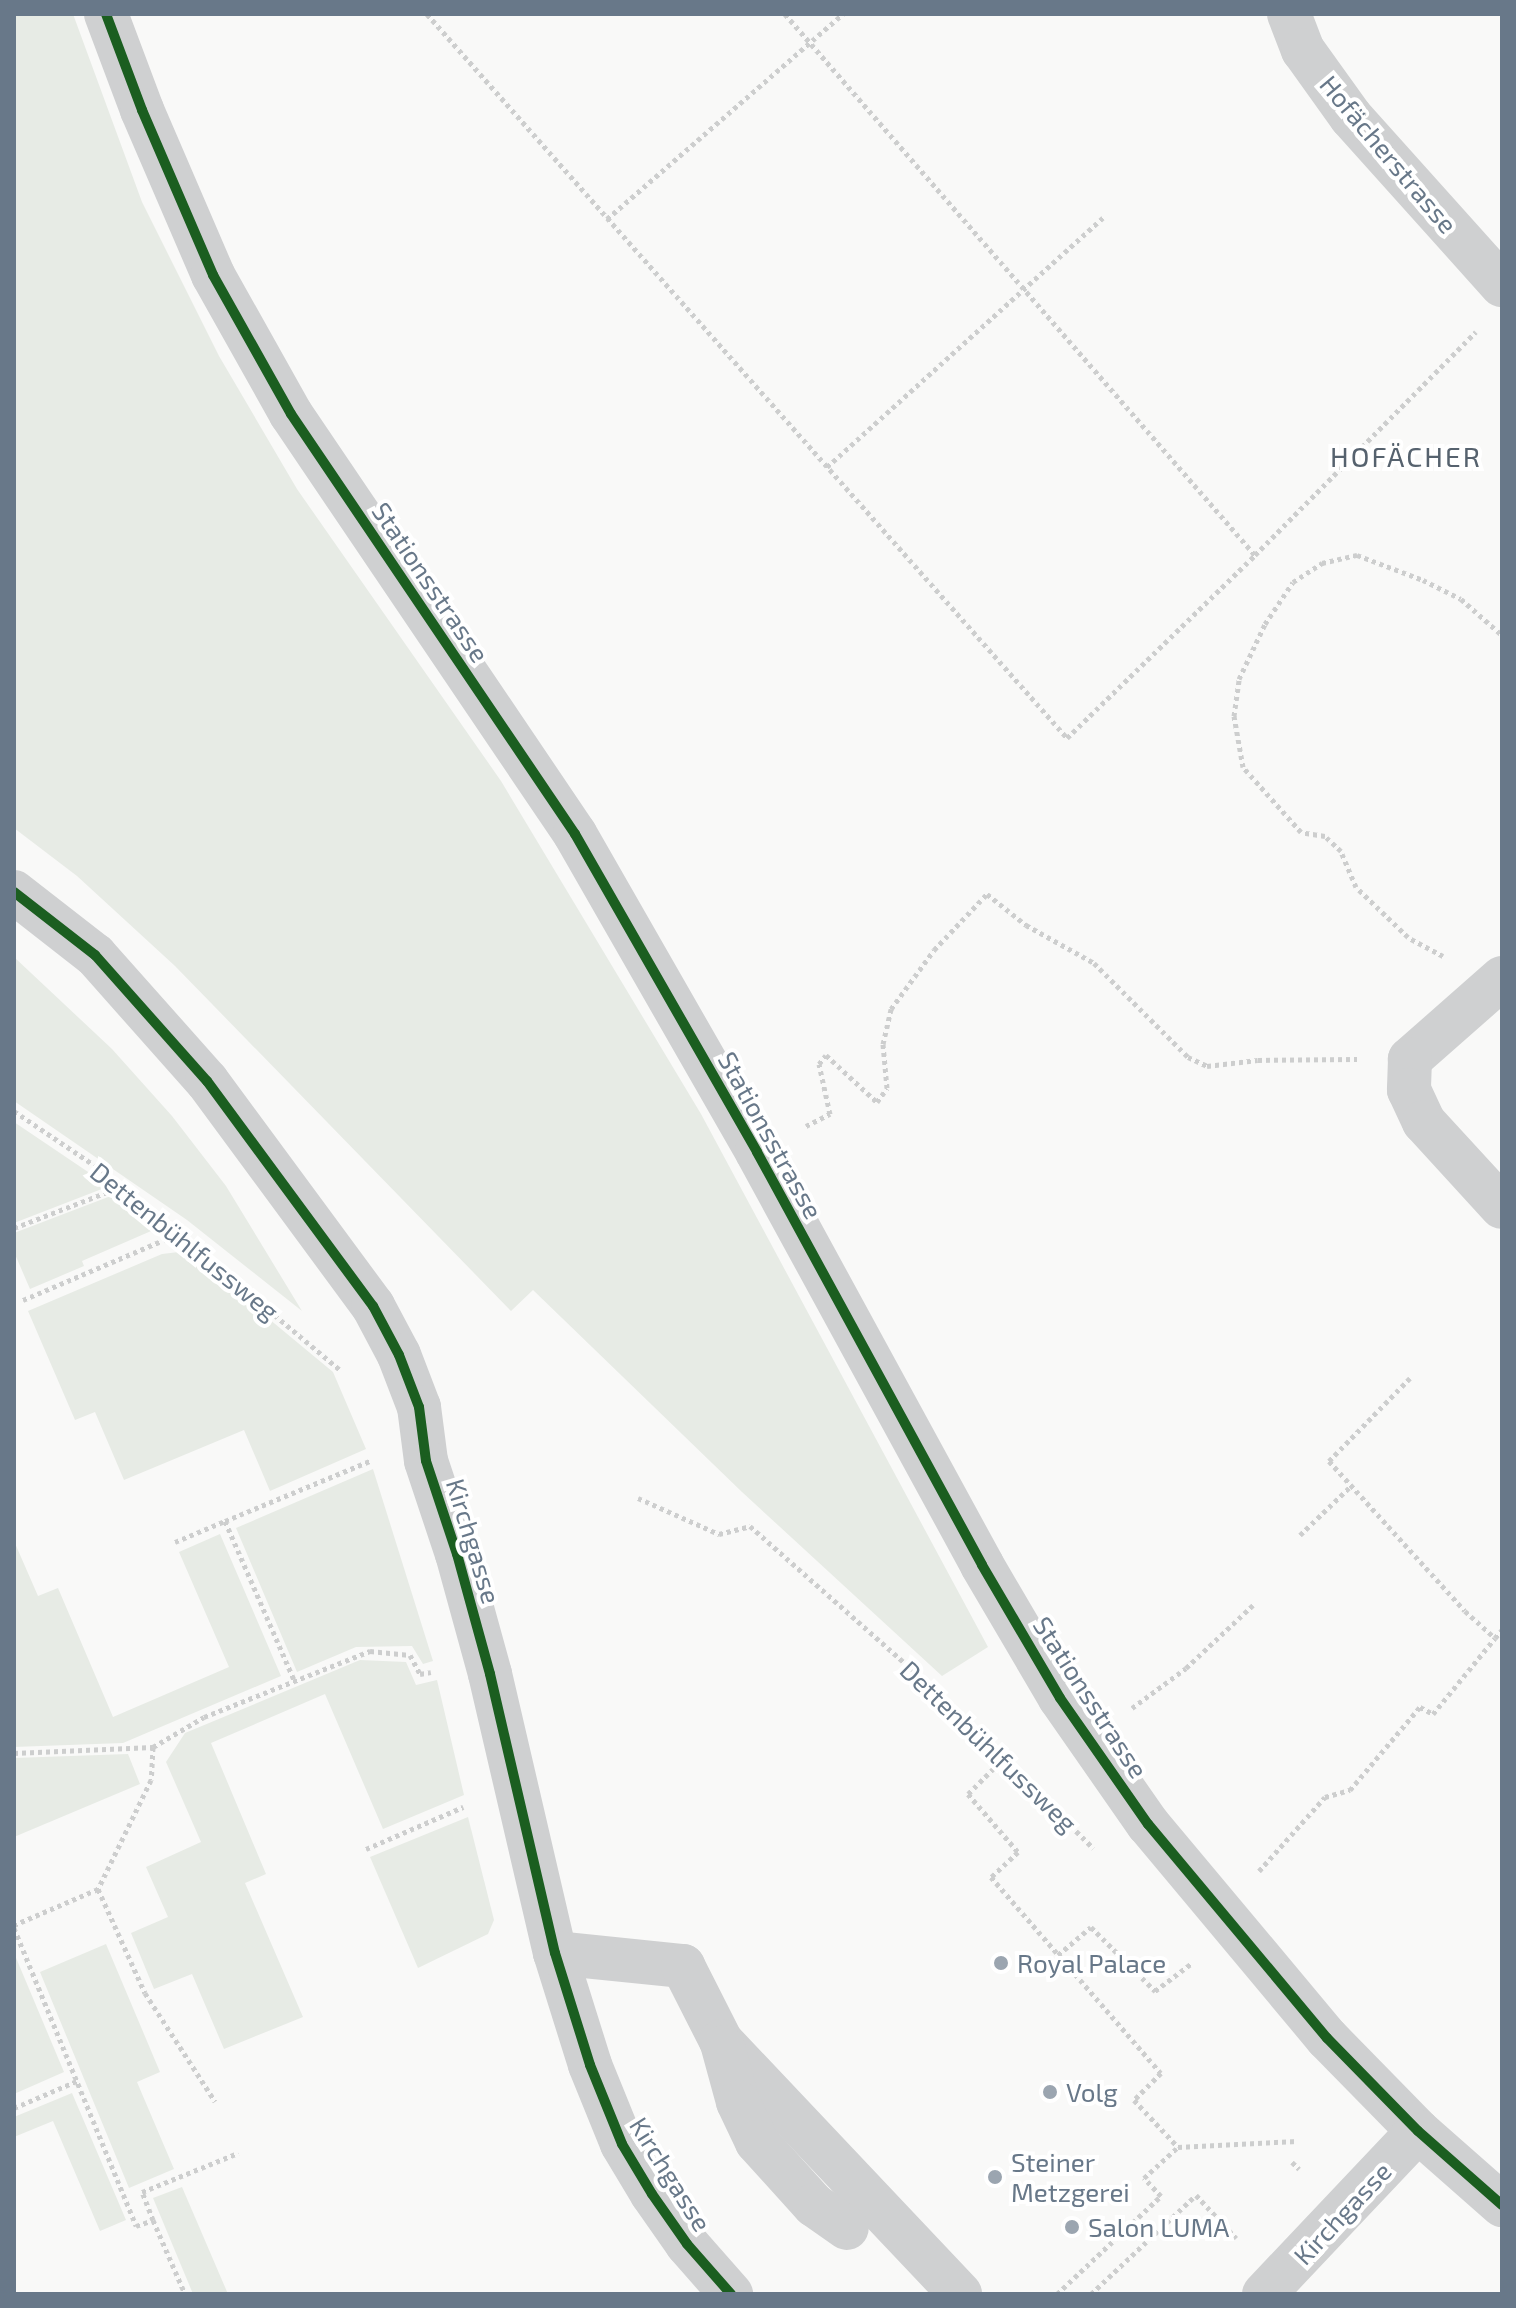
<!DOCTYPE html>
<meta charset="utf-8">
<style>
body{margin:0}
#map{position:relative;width:1516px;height:2308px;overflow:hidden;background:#f9f9f8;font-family:"Exo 2",sans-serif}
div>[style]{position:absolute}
.green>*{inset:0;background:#e7ebe5}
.path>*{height:5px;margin-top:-2.5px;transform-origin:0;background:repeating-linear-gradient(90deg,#cdcece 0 4px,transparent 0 8px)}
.minor>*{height:44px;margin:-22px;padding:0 22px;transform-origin:22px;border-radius:22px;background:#cfd0d1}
.cycleway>*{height:10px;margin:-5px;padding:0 5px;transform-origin:5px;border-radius:5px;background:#1b5e20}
.dots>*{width:22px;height:22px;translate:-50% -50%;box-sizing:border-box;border:4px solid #fff;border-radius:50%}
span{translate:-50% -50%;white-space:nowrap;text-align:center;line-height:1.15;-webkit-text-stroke:8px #fff;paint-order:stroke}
.street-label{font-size:26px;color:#687889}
.poi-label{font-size:26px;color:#687889}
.left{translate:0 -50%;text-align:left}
.neighbourhood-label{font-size:28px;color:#56626e;letter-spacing:2px}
.frame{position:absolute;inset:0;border:16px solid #687889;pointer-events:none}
</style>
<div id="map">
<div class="green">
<i style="clip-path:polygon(14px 14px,73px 14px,142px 202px,219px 356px,297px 489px,501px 781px,701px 1114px,988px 1647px,942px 1676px,742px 1492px,533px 1290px,511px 1311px,175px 966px,77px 876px,14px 828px)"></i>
<i style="clip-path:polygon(14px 957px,112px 1049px,172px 1116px,226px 1186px,302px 1311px,187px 1220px,14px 1101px)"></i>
<i style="clip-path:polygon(14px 1122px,97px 1178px,107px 1187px,14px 1223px)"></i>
<i style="clip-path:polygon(116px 1194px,158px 1228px,82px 1261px,84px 1266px,30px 1289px,14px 1252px,14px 1233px)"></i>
<i style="clip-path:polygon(187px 1251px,333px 1372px,366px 1449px,270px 1491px,244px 1430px,124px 1480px,95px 1412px,75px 1420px,28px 1311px,162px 1254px)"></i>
<i style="clip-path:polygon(373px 1469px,433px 1661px,423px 1664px,412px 1646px,356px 1647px,297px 1672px,236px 1528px)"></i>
<i style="clip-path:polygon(220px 1534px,281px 1676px,123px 1743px,14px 1747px,14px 1541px,38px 1596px,58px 1588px,113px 1717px,229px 1667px,179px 1552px)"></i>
<i style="clip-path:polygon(360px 1660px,406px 1662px,416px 1685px,437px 1680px,464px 1795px,383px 1829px,325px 1694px,211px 1743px,266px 1874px,245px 1883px,303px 2017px,224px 2049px,192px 1974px,154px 1989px,131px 1933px,168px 1917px,146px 1867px,201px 1842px,166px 1762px,185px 1733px)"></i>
<i style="clip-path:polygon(128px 1754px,140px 1784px,14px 1837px,14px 1758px)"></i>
<i style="clip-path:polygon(468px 1817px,494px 1920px,488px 1934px,418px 1968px,370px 1857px)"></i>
<i style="clip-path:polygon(106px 1944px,160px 2072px,137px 2082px,174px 2169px,129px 2188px,40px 1972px)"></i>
<i style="clip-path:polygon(14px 1953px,64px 2072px,14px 2094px)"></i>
<i style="clip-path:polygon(72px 2093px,126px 2220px,100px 2231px,53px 2121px,14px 2137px,14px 2117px)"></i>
<i style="clip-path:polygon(182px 2187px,228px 2294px,193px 2294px,153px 2198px)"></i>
</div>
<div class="path">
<i style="left:427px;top:14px;width:966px;rotate:48.52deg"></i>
<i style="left:1067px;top:738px;width:262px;rotate:-44.2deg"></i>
<i style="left:1255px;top:555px;width:314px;rotate:-45.3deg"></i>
<i style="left:785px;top:14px;width:717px;rotate:49.02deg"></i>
<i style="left:607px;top:219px;width:313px;rotate:-41deg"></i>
<i style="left:827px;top:467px;width:372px;rotate:-42.1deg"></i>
<i style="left:1443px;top:956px;width:40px;rotate:-152deg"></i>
<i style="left:1408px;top:937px;width:72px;rotate:-136.1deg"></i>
<i style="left:1356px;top:887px;width:39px;rotate:-113deg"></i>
<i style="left:1341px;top:851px;width:22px;rotate:-137deg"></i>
<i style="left:1325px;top:836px;width:24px;rotate:-171deg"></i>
<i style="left:1301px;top:832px;width:87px;rotate:-131.7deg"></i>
<i style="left:1243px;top:767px;width:52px;rotate:-100deg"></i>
<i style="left:1234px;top:716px;width:37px;rotate:-82deg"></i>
<i style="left:1239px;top:679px;width:61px;rotate:-64.7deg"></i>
<i style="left:1265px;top:624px;width:50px;rotate:-56.3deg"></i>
<i style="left:1293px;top:582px;width:35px;rotate:-33deg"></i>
<i style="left:1322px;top:563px;width:36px;rotate:-13deg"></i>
<i style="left:1357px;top:555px;width:71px;rotate:20.7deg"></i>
<i style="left:1423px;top:580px;width:42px;rotate:26.6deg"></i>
<i style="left:1461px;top:599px;width:55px;rotate:41.3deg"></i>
<i style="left:14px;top:1111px;width:107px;rotate:34deg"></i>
<i style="left:103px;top:1171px;width:311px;rotate:40deg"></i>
<i style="left:806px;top:1126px;width:27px;rotate:-27deg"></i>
<i style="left:830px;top:1114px;width:51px;rotate:-102.4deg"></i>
<i style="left:819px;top:1064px;width:11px;rotate:-52deg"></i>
<i style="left:826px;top:1055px;width:69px;rotate:42.7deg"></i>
<i style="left:877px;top:1102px;width:17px;rotate:-54deg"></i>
<i style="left:887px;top:1088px;width:44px;rotate:-95.2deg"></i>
<i style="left:883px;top:1044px;width:36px;rotate:-77deg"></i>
<i style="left:891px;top:1009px;width:73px;rotate:-53.9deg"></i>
<i style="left:934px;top:950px;width:77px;rotate:-46.6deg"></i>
<i style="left:987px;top:894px;width:50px;rotate:38.5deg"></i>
<i style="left:1026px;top:925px;width:78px;rotate:29.2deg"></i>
<i style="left:1094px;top:963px;width:133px;rotate:45deg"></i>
<i style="left:1188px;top:1057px;width:21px;rotate:25deg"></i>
<i style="left:1207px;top:1066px;width:51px;rotate:-6.7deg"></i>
<i style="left:1258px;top:1060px;width:99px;rotate:-0.6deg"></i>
<i style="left:14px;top:1228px;width:114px;rotate:-21.1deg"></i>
<i style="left:23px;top:1300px;width:168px;rotate:-23.1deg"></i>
<i style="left:1410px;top:1378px;width:116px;rotate:134.3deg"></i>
<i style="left:1329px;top:1461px;width:202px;rotate:47.8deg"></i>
<i style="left:1465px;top:1611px;width:40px;rotate:42deg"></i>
<i style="left:1495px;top:1638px;width:11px;rotate:-49deg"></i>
<i style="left:638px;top:1498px;width:89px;rotate:24deg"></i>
<i style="left:719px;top:1534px;width:32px;rotate:-14deg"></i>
<i style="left:750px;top:1526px;width:231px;rotate:41.5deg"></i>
<i style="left:923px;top:1679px;width:240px;rotate:44.8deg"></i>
<i style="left:225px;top:1521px;width:159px;rotate:-22.5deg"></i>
<i style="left:1300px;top:1535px;width:71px;rotate:-43.9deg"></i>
<i style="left:175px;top:1542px;width:54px;rotate:-22.8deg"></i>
<i style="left:225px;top:1521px;width:173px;rotate:66.5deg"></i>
<i style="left:1132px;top:1708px;width:67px;rotate:-36.5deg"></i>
<i style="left:1186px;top:1668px;width:92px;rotate:-43.2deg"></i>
<i style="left:153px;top:1747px;width:59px;rotate:-30.5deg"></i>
<i style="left:204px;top:1717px;width:179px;rotate:-21.7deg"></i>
<i style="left:370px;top:1651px;width:40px;rotate:5.7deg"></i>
<i style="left:410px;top:1655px;width:21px;rotate:62deg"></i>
<i style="left:420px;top:1674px;width:11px;rotate:-10deg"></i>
<i style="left:14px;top:1753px;width:139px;rotate:-2.5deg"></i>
<i style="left:153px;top:1747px;width:33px;rotate:93deg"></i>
<i style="left:151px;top:1780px;width:121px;rotate:115.9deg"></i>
<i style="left:98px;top:1889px;width:91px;rotate:156.8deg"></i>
<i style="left:1005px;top:1757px;width:52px;rotate:135deg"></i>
<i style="left:968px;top:1794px;width:77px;rotate:49.2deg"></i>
<i style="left:1018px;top:1852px;width:37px;rotate:137deg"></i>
<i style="left:991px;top:1877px;width:259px;rotate:49.1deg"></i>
<i style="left:1161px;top:2073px;width:38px;rotate:135deg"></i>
<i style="left:1134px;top:2100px;width:64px;rotate:46.9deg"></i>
<i style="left:1178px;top:2147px;width:120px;rotate:-2.9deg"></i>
<i style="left:366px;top:1849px;width:106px;rotate:-23.4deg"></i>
<i style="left:1259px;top:1871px;width:99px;rotate:-48.3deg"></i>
<i style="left:1325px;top:1797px;width:26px;rotate:-16deg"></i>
<i style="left:1350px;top:1790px;width:109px;rotate:-49.9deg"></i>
<i style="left:1420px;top:1707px;width:15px;rotate:28deg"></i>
<i style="left:1433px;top:1714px;width:98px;rotate:-50.8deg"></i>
<i style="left:98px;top:1889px;width:114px;rotate:65.7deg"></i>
<i style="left:145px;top:1993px;width:129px;rotate:57.1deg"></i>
<i style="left:14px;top:1928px;width:322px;rotate:67.7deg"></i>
<i style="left:136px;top:2226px;width:18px;rotate:-19deg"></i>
<i style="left:153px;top:2220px;width:81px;rotate:66.6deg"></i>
<i style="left:1058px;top:1955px;width:43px;rotate:-40.3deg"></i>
<i style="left:1091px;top:1927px;width:91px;rotate:45deg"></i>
<i style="left:1155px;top:1991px;width:46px;rotate:-37.1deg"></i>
<i style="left:14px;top:2108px;width:69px;rotate:-23.2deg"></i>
<i style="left:1292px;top:2162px;width:10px;rotate:45deg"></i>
<i style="left:153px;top:2220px;width:30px;rotate:-111deg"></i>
<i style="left:142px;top:2192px;width:104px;rotate:-22.1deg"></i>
<i style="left:1057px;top:2294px;width:143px;rotate:-43.3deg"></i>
<i style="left:1161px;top:2196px;width:25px;rotate:-133deg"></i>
<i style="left:1144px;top:2178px;width:46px;rotate:-42.4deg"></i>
<i style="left:1091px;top:2294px;width:144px;rotate:-43.3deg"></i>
<i style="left:1196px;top:2195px;width:59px;rotate:47.1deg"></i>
</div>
<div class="minor">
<i style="left:106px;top:14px;width:103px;rotate:69.4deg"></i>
<i style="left:142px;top:110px;width:180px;rotate:66.7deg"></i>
<i style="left:213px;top:275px;width:159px;rotate:60.7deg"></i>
<i style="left:291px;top:414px;width:507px;rotate:55.93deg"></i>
<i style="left:575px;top:834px;width:366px;rotate:60.2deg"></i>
<i style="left:757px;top:1152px;width:470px;rotate:61.4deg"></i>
<i style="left:982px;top:1565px;width:154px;rotate:59.6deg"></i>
<i style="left:1060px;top:1698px;width:154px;rotate:55.1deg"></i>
<i style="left:1148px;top:1824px;width:279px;rotate:50.1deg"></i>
<i style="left:1327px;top:2038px;width:130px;rotate:45.6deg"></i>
<i style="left:1418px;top:2131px;width:112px;rotate:41.4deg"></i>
<i style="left:1289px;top:14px;width:39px;rotate:69deg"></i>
<i style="left:1303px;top:50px;width:82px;rotate:54.4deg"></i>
<i style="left:1351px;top:117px;width:226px;rotate:48.1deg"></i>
<i style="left:14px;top:892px;width:103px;rotate:37.9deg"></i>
<i style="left:95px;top:955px;width:169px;rotate:48.4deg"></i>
<i style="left:207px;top:1081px;width:280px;rotate:53.6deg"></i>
<i style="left:373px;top:1306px;width:55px;rotate:62deg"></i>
<i style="left:399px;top:1355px;width:56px;rotate:69deg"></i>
<i style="left:419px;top:1407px;width:54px;rotate:82.6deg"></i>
<i style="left:426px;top:1461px;width:98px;rotate:71.6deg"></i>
<i style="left:457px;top:1554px;width:124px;rotate:74.6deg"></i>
<i style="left:490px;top:1674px;width:286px;rotate:76.9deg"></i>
<i style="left:555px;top:1953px;width:117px;rotate:72.6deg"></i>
<i style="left:590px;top:2065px;width:85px;rotate:67.9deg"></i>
<i style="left:622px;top:2144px;width:58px;rotate:59deg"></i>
<i style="left:652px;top:2194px;width:61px;rotate:55deg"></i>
<i style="left:687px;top:2244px;width:67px;rotate:48.7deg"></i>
<i style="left:1502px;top:978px;width:123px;rotate:138.6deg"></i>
<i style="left:1410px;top:1059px;width:31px;rotate:92deg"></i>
<i style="left:1409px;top:1090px;width:35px;rotate:65deg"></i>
<i style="left:1424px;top:1122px;width:115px;rotate:47.5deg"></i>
<i style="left:555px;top:1953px;width:129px;rotate:5.8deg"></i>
<i style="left:683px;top:1966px;width:84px;rotate:63.1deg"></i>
<i style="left:721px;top:2041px;width:348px;rotate:46.6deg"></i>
<i style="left:723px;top:2047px;width:57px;rotate:74.7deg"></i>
<i style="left:738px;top:2102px;width:44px;rotate:64.6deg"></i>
<i style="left:757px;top:2142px;width:85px;rotate:47.9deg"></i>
<i style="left:814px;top:2205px;width:40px;rotate:34.9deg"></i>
<i style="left:1264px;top:2294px;width:224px;rotate:-46.6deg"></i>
</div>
<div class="cycleway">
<i style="left:106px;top:14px;width:103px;rotate:69.4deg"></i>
<i style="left:142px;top:110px;width:180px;rotate:66.7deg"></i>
<i style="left:213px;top:275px;width:159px;rotate:60.7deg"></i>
<i style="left:291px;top:414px;width:507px;rotate:55.93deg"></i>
<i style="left:575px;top:834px;width:366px;rotate:60.2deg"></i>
<i style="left:757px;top:1152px;width:470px;rotate:61.4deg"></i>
<i style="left:982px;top:1565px;width:154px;rotate:59.6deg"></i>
<i style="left:1060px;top:1698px;width:154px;rotate:55.1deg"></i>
<i style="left:1148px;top:1824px;width:279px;rotate:50.1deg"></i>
<i style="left:1327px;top:2038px;width:130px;rotate:45.6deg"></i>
<i style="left:1418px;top:2131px;width:112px;rotate:41.4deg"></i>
<i style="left:14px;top:892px;width:103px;rotate:37.9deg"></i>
<i style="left:95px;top:955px;width:169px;rotate:48.4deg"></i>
<i style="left:207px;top:1081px;width:280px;rotate:53.6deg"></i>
<i style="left:373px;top:1306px;width:55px;rotate:62deg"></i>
<i style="left:399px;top:1355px;width:56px;rotate:69deg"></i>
<i style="left:419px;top:1407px;width:54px;rotate:82.6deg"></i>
<i style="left:426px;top:1461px;width:98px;rotate:71.6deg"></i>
<i style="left:457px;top:1554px;width:124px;rotate:74.6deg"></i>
<i style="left:490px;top:1674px;width:286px;rotate:76.9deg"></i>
<i style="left:555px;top:1953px;width:117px;rotate:72.6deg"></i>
<i style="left:590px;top:2065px;width:85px;rotate:67.9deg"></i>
<i style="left:622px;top:2144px;width:58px;rotate:59deg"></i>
<i style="left:652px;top:2194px;width:61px;rotate:55deg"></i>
<i style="left:687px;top:2244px;width:67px;rotate:48.7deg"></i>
</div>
<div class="dots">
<i style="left:1001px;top:1963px;background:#9ba5b0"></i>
<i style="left:1050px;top:2092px;background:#9ba5b0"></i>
<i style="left:995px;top:2177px;background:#9ba5b0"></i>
<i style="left:1072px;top:2227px;background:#9ba5b0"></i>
</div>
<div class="street-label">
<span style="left:1389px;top:154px;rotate:50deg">Hofächerstrasse</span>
<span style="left:431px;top:582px;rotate:56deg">Stationsstrasse</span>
<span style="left:771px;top:1135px;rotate:61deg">Stationsstrasse</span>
<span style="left:185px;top:1241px;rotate:39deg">Dettenbühlfussweg</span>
<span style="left:474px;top:1541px;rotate:73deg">Kirchgasse</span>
<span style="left:1091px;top:1697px;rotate:57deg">Stationsstrasse</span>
<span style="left:989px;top:1746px;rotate:44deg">Dettenbühlfussweg</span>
<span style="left:671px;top:2174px;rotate:58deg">Kirchgasse</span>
<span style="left:1342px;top:2213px;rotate:-47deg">Kirchgasse</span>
</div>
<div class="poi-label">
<span class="left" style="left:1017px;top:1963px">Royal Palace</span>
<span class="left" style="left:1066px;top:2092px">Volg</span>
<span class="left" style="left:1011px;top:2177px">Steiner<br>Metzgerei</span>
<span class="left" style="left:1088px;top:2227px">Salon LUMA</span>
</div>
<div class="neighbourhood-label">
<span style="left:1406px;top:456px">HOFÄCHER</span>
</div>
<div class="frame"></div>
</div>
